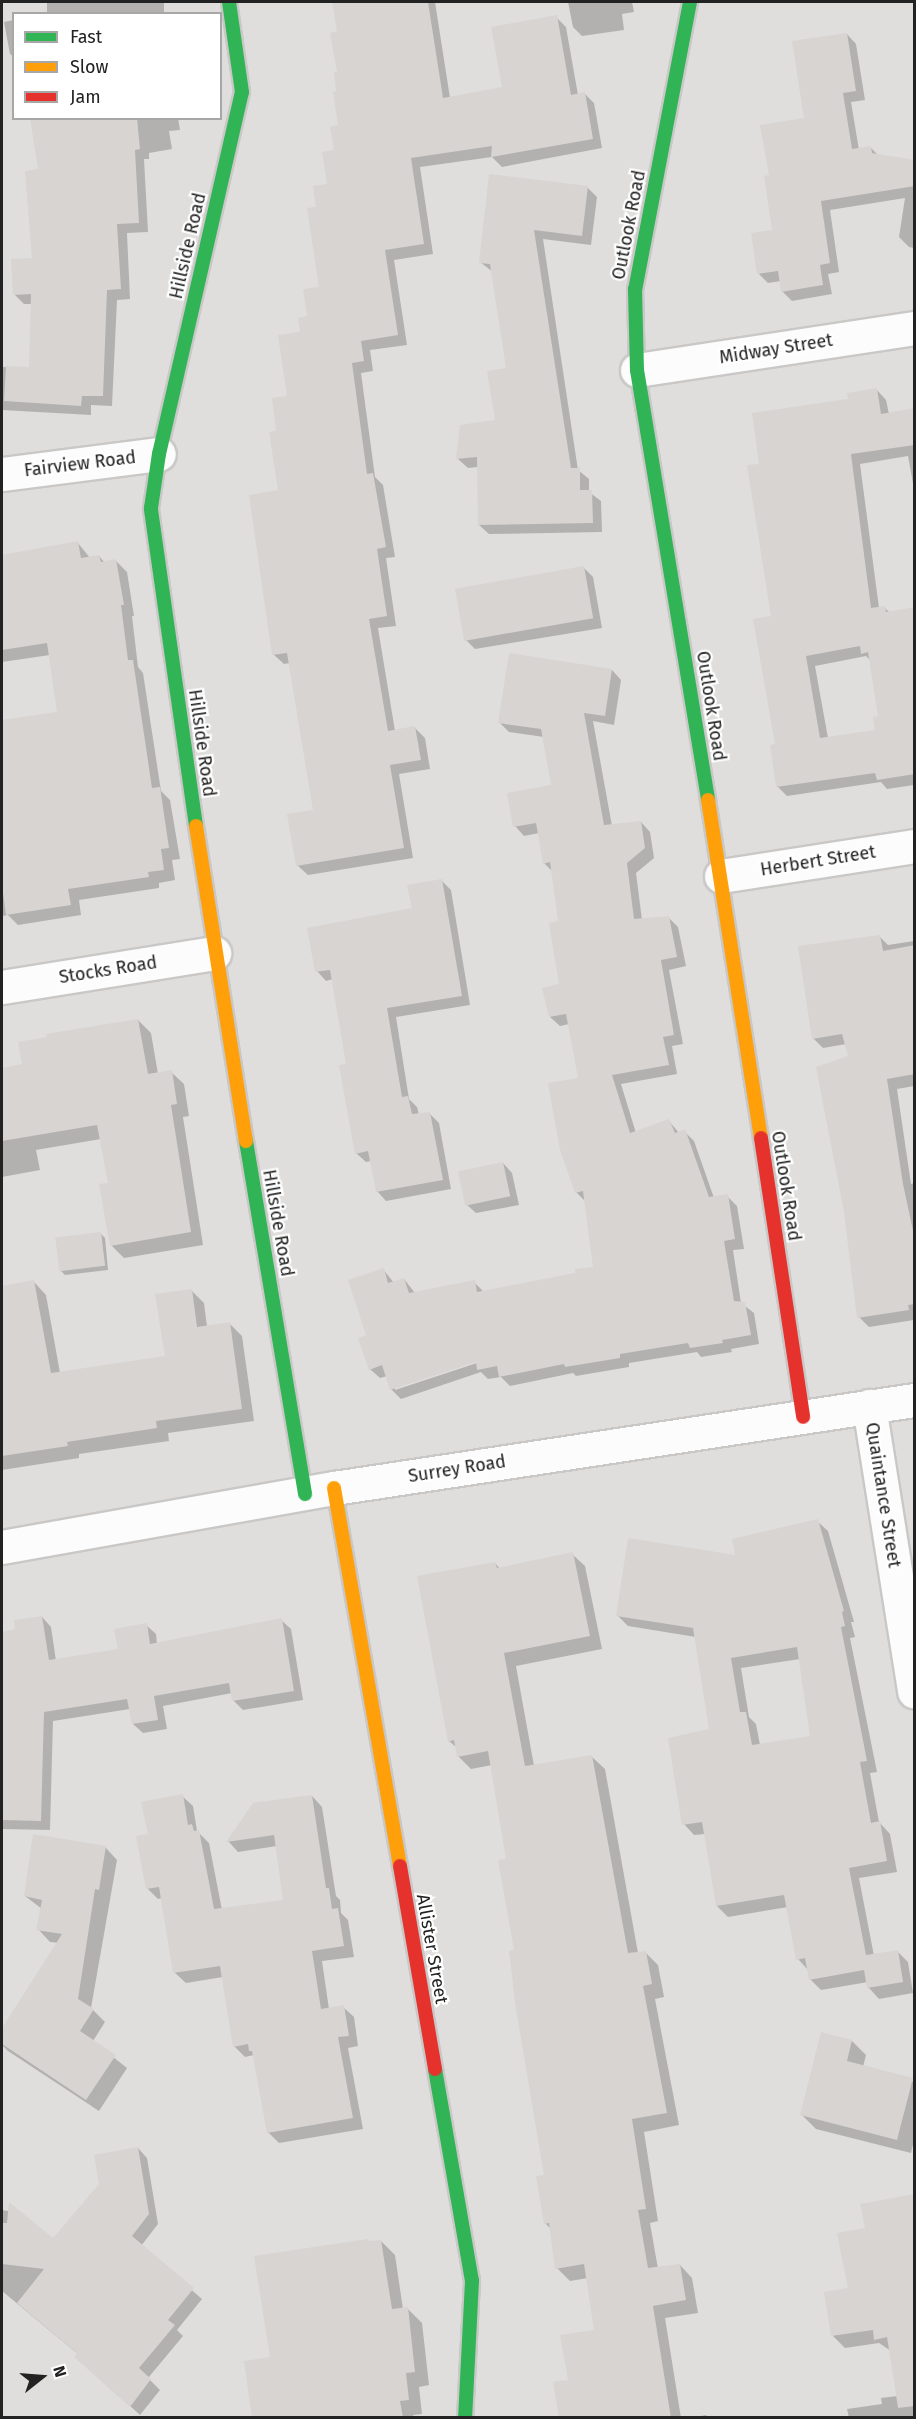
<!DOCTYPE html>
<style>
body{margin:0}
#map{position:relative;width:916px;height:2419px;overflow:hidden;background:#f0eeeb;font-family:"Fira Sans",sans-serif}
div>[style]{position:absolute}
.residential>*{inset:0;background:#dfdedc}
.shadow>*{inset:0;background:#0003;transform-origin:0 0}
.building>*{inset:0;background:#d7d4d2;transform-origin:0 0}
.roads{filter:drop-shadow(2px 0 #c9c8c7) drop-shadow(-2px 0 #c9c8c7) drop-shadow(0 2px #c9c8c7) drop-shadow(0 -2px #c9c8c7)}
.street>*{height:33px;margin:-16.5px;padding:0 16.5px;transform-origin:16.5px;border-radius:16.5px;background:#fdfcfc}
.fast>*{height:14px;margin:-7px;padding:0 7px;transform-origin:7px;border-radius:7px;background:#30b455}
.slow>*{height:14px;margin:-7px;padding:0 7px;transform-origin:7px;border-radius:7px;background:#ff9f0a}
.jam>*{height:14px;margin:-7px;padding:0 7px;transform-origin:7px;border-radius:7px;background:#e5322d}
span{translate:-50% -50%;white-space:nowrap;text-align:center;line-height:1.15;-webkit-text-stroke:4.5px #fff;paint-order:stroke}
.street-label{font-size:18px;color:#222}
.frame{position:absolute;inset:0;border:3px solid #222;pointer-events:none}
.legend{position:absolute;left:12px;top:12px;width:210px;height:108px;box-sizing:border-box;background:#fff;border:2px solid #a7a7a7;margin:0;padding:8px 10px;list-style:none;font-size:18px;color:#222}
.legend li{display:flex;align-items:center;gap:12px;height:30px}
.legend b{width:30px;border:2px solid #a7a7a7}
.north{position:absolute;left:12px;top:2347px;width:60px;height:60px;-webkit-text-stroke:4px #fff;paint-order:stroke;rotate:73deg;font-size:16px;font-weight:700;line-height:24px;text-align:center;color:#222}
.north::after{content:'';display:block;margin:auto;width:21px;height:27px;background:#222;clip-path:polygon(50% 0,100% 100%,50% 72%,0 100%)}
</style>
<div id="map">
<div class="residential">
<i style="clip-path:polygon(evenodd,2px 2px,914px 2px,914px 2417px,2px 2417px,2px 2px,14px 14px,220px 14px,220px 118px,14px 118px,14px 14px)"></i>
</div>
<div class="shadow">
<i style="left:47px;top:2px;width:117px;height:12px"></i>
<i style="clip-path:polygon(334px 2px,435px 2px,450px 98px,503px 88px,556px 17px,566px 27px,578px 95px,584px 93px,594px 103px,602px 148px,502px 167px,492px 157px,420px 167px,433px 254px,394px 260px,407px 345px,370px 350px,373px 371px,361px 373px,375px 477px,383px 485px,395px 557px,386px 558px,396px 626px,378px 628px,395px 731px,415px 728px,425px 738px,430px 769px,399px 774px,413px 858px,308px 875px,298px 866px,315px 811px,290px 663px,284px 664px,274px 655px,280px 491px,278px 432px,302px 333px,321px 288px,328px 185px,340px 127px,339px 33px)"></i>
<i style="clip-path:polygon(568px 2px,632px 2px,634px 12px,622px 14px,624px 30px,582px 36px,573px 27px)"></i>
<i style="clip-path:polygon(14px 20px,14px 57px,10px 54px,4px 22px)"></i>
<i style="clip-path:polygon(847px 34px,856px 44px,865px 100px,851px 102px,859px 150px,871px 148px,878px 155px,914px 162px,914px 248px,909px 247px,899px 237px,905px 198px,830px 210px,839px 272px,828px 274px,832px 294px,792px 301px,782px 291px,781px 281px,768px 283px,759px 274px,774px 231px,771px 176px,805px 120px)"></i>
<i style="clip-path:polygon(31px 118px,178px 118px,180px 130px,169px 131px,172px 149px,149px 153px,149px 159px,144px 159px,148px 232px,127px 233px,130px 299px,117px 300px,112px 406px,91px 405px,91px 415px,2px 410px,2px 367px,30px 368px,32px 304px,24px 304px,14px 294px,33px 259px,39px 171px)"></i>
<i style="clip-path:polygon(587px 187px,597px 197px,591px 245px,543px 239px,578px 470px,589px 479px,589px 492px,601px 501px,602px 532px,489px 534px,479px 525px,478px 467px,468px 468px,458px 459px,462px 426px,496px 422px,508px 369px,493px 272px,480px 262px)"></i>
<i style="clip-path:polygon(evenodd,877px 390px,886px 400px,889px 414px,914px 410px,914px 489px,908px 456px,860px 464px,879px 608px,884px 607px,890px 613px,914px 608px,914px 785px,887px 789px,881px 782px,787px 796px,777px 786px,772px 618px,761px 465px,850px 400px,877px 390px,866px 656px,871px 661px,879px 717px,877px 731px,828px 738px,815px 666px,866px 656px)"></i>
<i style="clip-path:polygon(78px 543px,90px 558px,99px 556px,105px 563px,116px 561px,127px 572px,134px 616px,132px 616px,138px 667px,143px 673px,161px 791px,170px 800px,180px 859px,172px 860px,175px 880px,159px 883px,159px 888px,79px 900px,81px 915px,18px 925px,8px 915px,2px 916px,2px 722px,58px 713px,50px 655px,2px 662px,2px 556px)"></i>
<i style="clip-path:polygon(584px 568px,593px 577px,602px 628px,475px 649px,465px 639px)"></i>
<i style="clip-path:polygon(evenodd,612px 670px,621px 680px,614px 725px,593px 721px,612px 826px,641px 822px,650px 832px,654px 858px,636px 873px,642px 920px,669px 918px,678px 927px,686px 966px,669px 970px,683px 1044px,672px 1046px,677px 1074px,621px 1084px,636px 1133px,669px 1121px,679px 1133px,684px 1131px,694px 1141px,714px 1198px,727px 1196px,737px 1206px,744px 1249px,733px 1250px,741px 1303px,754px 1313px,759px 1344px,731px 1349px,732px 1352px,701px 1357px,697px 1352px,629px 1363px,629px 1367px,576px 1376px,573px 1373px,510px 1386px,501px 1377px,488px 1379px,481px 1372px,401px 1399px,391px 1389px,387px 1376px,380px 1378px,370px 1369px,368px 1336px,383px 1269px,394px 1283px,404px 1279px,415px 1293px,474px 1282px,484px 1292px,577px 1274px,595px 1268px,586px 1202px,576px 1192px,579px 1079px,569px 1024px,560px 1026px,550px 1017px,561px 985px,560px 922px,552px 871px,544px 863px,539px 833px,524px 836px,515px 826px,553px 786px,544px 737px,509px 732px,499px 722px,612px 670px,482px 1358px,483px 1361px,395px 1390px,395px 1387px,482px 1358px)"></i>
<i style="clip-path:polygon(442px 881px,451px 890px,470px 1005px,396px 1017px,409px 1099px,417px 1107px,419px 1115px,430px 1114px,439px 1123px,451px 1189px,386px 1201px,377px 1191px,371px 1161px,366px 1162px,356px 1153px,348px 1065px,333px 979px,326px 981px,317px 971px,413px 909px)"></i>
<i style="clip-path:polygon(880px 937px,888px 945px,914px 941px,914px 1086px,897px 1089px,911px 1184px,914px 1183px,914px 1320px,869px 1327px,859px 1317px,850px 1057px,846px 1044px,823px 1048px,813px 1038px)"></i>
<i style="clip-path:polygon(138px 1020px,151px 1033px,158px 1074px,171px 1072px,184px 1084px,189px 1116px,183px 1117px,203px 1245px,124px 1258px,111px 1245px,110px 1184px,101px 1139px,36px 1150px,40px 1170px,2px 1177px,2px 1069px,23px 1066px)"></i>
<i style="clip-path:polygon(503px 1163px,512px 1173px,519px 1205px,476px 1213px,466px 1204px)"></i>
<i style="clip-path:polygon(101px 1234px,105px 1238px,108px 1270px,65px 1275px,61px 1271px)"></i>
<i style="clip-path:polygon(34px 1282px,46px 1295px,60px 1373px,166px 1357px,191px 1290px,204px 1303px,207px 1327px,230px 1324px,242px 1336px,254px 1421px,168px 1433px,169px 1441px,79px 1454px,79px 1458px,2px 1470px,2px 1288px)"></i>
<i style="clip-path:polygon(evenodd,817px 1521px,828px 1531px,854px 1622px,851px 1622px,855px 1637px,850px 1638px,877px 1772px,870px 1773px,879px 1822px,890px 1834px,897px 1872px,859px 1878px,874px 1956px,897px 1951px,908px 1962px,913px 1993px,879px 1999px,869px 1988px,868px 1982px,821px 1990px,810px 1979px,808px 1970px,798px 1959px,788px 1907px,728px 1917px,717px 1906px,705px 1834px,694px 1835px,684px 1824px,711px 1730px,696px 1637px,628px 1626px,617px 1615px,817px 1521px,800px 1659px,811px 1737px,760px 1745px,756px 1724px,749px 1717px,741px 1668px,800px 1659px)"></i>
<i style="clip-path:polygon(572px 1554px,585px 1566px,602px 1649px,516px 1666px,534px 1766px,592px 1757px,605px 1769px,638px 1953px,645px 1952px,658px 1965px,664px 1997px,655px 1999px,679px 2125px,644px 2132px,658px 2221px,650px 2223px,658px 2269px,680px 2265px,692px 2278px,698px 2313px,665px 2318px,681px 2418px,560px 2418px,569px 2381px,596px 2331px,588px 2278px,570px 2281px,557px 2268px,551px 2229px,545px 2223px,545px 2176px,516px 1951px,508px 1860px,492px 1765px,471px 1769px,458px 1756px,457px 1748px,449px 1741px,495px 1563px,500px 1569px)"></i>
<i style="clip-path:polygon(42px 1617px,51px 1627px,56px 1661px,120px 1650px,146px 1625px,156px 1634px,157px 1644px,281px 1620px,291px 1629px,303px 1700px,243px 1710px,233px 1700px,232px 1693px,163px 1706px,167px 1729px,143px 1733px,133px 1724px,130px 1709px,53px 1721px,50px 1830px,2px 1829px,2px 1633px,16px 1631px)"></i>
<i style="clip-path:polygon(182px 1796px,193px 1806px,197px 1831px,209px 1843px,222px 1910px,285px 1901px,277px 1846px,238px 1852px,228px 1841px,312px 1796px,322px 1807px,336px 1896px,340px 1900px,341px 1913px,348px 1920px,354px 1957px,322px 1961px,329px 2009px,343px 2007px,354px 2017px,358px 2046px,348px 2048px,363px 2129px,279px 2143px,268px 2132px,254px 2055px,245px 2057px,234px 2046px,223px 1977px,186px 1983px,175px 1973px,162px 1898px,158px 1899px,147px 1888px,149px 1835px)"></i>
<i style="clip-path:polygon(105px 1847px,117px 1860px,91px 2008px,105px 2022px,93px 2041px,127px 2068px,99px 2111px,8px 2051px,2px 2045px,2px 2031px,59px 1943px,50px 1942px,38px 1929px,42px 1909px,25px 1896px)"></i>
<i style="clip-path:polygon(852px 2041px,866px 2055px,863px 2067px,914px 2082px,914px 2140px,911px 2153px,816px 2129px,802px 2115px)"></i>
<i style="clip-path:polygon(138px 2148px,147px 2158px,158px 2224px,141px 2246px,202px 2299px,177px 2330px,183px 2336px,148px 2378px,160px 2390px,140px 2415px,86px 2366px,78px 2354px,2px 2291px,2px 2210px,21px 2213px,54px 2240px)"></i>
<i style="clip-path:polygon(914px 2195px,914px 2418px,849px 2418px,847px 2409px,882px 2404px,881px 2398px,898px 2396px,891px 2351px,879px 2343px,845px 2348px,833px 2336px,867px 2229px)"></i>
<i style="clip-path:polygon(381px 2241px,395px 2255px,403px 2309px,407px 2308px,422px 2323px,429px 2385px,419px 2387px,422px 2414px,413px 2415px,414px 2418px,254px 2418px,272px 2359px,370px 2243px)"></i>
<i style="clip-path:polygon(706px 2415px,708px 2418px,690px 2418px)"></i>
</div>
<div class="building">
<i style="clip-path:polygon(332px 2px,428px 2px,443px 98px,502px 87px,491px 27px,557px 15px,571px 95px,585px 92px,593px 139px,491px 157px,492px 146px,411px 158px,424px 244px,385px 250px,398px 335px,361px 341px,364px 361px,352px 363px,367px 474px,373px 473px,386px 547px,377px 549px,387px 616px,369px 619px,388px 731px,415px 726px,421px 760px,390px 765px,404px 848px,296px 866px,287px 814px,313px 810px,287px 653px,272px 655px,249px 495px,278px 490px,269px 432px,276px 431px,272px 398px,287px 396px,278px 335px,300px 332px,298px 318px,307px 316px,303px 289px,319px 287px,307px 208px,316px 207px,313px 186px,327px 184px,322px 152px,334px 150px,330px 127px,338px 125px,333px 92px,336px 91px,334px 72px,337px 72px,330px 33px,337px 31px)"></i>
<i style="clip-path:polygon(847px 33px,856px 91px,843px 93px,852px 149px,871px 146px,872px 153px,915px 160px,915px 186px,821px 201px,830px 263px,820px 265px,823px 285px,781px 292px,778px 271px,757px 274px,751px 233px,772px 230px,764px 176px,769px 175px,760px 125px,804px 118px,792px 41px)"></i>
<i style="clip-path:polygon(30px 118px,137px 118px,140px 149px,135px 150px,139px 223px,117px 224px,121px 289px,107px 290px,103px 396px,82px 396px,81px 406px,4px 401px,6px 366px,29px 367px,31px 294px,13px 295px,11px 259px,32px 258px,25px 171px,38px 169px)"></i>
<i style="clip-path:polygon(489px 174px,588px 186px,582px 236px,534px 230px,571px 468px,580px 468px,580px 490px,592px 490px,593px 523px,478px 525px,477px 457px,456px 459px,460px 425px,495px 420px,487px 371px,506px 368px,490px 264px,479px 263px)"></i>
<i style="clip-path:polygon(evenodd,877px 388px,881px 414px,915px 408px,915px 445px,851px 454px,871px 608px,885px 606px,886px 612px,915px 607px,915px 774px,877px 780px,875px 773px,776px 787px,770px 745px,775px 744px,753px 619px,771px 616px,747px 465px,759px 464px,752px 413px,848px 399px,847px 393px,877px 388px,860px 646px,861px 654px,868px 652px,878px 716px,873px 717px,875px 730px,820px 738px,806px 656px,860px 646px)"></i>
<i style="clip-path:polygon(78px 541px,81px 558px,99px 555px,101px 562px,116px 559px,124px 605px,121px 605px,128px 660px,133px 660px,152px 788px,160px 787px,169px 848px,161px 849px,164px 870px,148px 872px,149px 877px,68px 889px,71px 905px,6px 915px,2px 886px,2px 720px,57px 712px,47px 643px,2px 650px,2px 555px)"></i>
<i style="left:584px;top:566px;width:53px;height:131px;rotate:80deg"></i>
<i style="clip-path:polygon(509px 653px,612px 669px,605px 716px,584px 713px,604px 825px,641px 821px,645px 848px,627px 863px,634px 919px,669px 916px,677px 957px,661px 960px,674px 1035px,663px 1037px,669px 1065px,612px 1075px,630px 1133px,669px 1119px,675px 1133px,685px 1129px,709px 1197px,728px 1194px,735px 1239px,724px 1241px,734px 1301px,745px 1302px,751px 1335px,722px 1340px,723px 1343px,690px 1348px,688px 1343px,620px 1354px,620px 1358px,565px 1367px,564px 1364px,499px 1377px,497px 1366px,477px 1370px,476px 1362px,390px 1390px,382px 1365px,369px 1370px,358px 1338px,366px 1335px,348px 1280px,384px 1268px,388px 1283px,404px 1278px,409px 1293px,475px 1280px,477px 1292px,575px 1273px,575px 1269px,593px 1267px,583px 1191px,575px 1193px,560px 1150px,548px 1083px,578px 1078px,566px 1014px,549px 1017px,542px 988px,559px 984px,549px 923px,558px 921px,550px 862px,543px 864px,536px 823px,513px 827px,507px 793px,551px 785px,541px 729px,498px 723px)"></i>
<i style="clip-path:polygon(442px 879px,462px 996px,387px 1008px,402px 1097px,408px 1096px,412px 1114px,430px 1112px,443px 1180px,376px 1192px,368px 1151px,355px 1154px,339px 1065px,346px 1064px,330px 970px,315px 972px,307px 928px,412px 908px,407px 885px)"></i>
<i style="clip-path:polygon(880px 935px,883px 951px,915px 945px,915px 1074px,887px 1079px,903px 1184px,915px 1240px,915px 1304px,908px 1305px,909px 1310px,857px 1318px,844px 1212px,816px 1067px,848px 1056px,842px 1034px,812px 1039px,798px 946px)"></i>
<i style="clip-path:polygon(138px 1019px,148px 1074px,172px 1070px,177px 1104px,171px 1105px,191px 1232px,110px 1246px,99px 1184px,108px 1183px,97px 1125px,2px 1141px,2px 1068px,22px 1064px,18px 1042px,47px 1037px,46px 1034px)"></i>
<i style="left:503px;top:1162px;width:35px;height:46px;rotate:78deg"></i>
<i style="left:101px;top:1232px;width:34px;height:46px;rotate:83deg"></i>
<i style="clip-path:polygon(34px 1280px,51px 1373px,165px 1356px,155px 1294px,192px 1289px,197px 1327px,230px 1322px,242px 1409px,156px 1421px,157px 1428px,67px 1442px,68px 1446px,2px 1456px,2px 1286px)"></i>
<i style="clip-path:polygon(evenodd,818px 1519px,844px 1611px,842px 1612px,845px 1626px,841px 1627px,867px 1761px,860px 1762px,871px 1823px,880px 1821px,887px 1861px,849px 1868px,866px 1955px,898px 1950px,903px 1982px,867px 1988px,864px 1970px,809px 1980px,805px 1958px,796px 1960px,784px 1895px,716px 1906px,702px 1822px,682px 1825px,668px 1738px,709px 1729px,693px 1628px,616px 1616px,628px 1538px,735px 1555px,732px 1539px,818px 1519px,797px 1647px,810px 1736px,752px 1745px,746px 1712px,740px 1712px,731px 1658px,797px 1647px)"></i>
<i style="clip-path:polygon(573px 1552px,590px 1636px,504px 1653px,525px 1766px,592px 1755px,628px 1953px,646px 1951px,652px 1984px,643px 1986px,667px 2113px,632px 2119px,646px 2209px,638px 2210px,648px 2268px,680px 2264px,686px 2300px,653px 2306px,671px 2418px,559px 2418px,553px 2382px,568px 2380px,560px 2335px,594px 2330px,584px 2264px,555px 2269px,549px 2223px,544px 2224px,536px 2176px,544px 2175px,516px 2009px,509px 1951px,514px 1950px,498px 1860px,506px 1859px,488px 1751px,457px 1757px,454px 1740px,448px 1742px,417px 1576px,495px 1562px,497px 1568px)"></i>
<i style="clip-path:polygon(42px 1616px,49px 1660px,118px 1649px,114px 1629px,147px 1623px,150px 1644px,282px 1618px,294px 1691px,232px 1701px,229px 1683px,154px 1696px,158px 1720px,132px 1724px,127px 1699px,44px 1712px,41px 1821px,2px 1820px,2px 1632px,15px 1629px,14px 1620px)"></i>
<i style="clip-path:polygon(183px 1794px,188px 1825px,192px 1824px,194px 1831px,199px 1830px,214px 1909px,283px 1900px,274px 1835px,226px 1842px,253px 1803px,312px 1795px,326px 1888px,329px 1888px,332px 1909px,338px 1908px,344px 1946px,312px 1951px,321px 2009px,344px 2005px,349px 2036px,338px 2037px,353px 2118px,267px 2133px,252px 2051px,249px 2051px,248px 2044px,233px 2047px,220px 1966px,173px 1973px,159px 1887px,146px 1889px,136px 1836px,148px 1834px,141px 1802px)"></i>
<i style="clip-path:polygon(33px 1834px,106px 1846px,99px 1890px,95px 1889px,78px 1999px,94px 2009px,80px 2031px,116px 2055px,86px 2100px,2px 2044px,2px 2028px,62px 1934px,36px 1930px,42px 1900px,24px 1896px)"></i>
<i style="clip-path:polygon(821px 2032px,852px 2040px,847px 2061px,913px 2078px,897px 2140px,800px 2115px)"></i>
<i style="clip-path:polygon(138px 2147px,149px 2214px,132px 2236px,194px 2288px,168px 2320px,175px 2325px,139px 2368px,151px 2379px,130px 2407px,74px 2357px,77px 2353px,17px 2303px,44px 2269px,2px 2264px,2px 2223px,7px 2223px,9px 2202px,53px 2238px,99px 2184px,94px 2155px)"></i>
<i style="clip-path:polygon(915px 2194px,915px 2406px,898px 2408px,887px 2337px,874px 2340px,873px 2330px,831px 2336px,824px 2292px,848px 2288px,837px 2233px,865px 2228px,860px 2204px)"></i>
<i style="clip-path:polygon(368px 2239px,369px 2241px,381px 2240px,392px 2309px,408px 2307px,415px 2372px,406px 2373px,409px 2400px,400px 2401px,403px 2418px,252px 2418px,244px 2361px,270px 2357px,254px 2256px)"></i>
</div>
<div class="roads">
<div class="street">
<i style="left:637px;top:370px;width:280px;rotate:-8.6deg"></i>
<i style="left:2px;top:474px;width:158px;rotate:-7.3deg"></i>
<i style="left:721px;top:876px;width:195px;rotate:-8.8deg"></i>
<i style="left:2px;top:987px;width:215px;rotate:-9.1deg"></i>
<i style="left:869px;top:1406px;width:289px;rotate:81deg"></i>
<i style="left:2px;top:1547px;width:337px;rotate:-10.1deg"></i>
<i style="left:334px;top:1488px;width:587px;rotate:-8.63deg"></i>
</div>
<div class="fast">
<i style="left:690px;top:2px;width:292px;rotate:100.8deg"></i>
<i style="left:635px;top:289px;width:81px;rotate:88.6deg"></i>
<i style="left:637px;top:370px;width:436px;rotate:80.6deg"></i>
<i style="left:196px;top:826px;width:321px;rotate:-98.1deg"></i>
<i style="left:151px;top:508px;width:55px;rotate:-81.6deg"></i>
<i style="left:159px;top:454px;width:371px;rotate:-77.1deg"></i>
<i style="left:242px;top:92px;width:91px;rotate:-98.2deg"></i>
<i style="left:246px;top:1141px;width:358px;rotate:80.5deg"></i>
<i style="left:435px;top:2069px;width:215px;rotate:80.1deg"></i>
<i style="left:472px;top:2281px;width:137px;rotate:92.9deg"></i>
</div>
<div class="slow">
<i style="left:708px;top:800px;width:342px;rotate:81.1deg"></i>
<i style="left:196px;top:826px;width:319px;rotate:81deg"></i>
<i style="left:334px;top:1488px;width:384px;rotate:80.1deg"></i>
</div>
<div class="jam">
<i style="left:761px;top:1138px;width:282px;rotate:81.4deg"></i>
<i style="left:400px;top:1866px;width:206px;rotate:80.2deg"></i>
</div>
</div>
<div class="street-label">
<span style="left:629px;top:225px;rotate:-79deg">Outlook Road</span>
<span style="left:188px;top:246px;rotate:-77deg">Hillside Road</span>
<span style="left:776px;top:349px;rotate:-9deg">Midway Street</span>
<span style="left:80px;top:464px;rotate:-7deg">Fairview Road</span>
<span style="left:711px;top:706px;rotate:81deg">Outlook Road</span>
<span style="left:202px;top:743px;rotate:82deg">Hillside Road</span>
<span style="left:818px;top:861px;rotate:-9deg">Herbert Street</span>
<span style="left:108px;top:970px;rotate:-9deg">Stocks Road</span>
<span style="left:786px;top:1186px;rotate:81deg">Outlook Road</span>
<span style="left:278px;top:1223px;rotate:80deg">Hillside Road</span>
<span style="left:457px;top:1469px;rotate:-9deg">Surrey Road</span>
<span style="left:883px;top:1495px;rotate:81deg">Quaintance Street</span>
<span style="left:432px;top:1949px;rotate:80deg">Allister Street</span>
</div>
<div class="frame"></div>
<ul class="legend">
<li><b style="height:8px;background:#30b455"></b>Fast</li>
<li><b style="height:8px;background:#ff9f0a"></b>Slow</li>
<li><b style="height:8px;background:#e5322d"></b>Jam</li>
</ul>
<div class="north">N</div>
</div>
